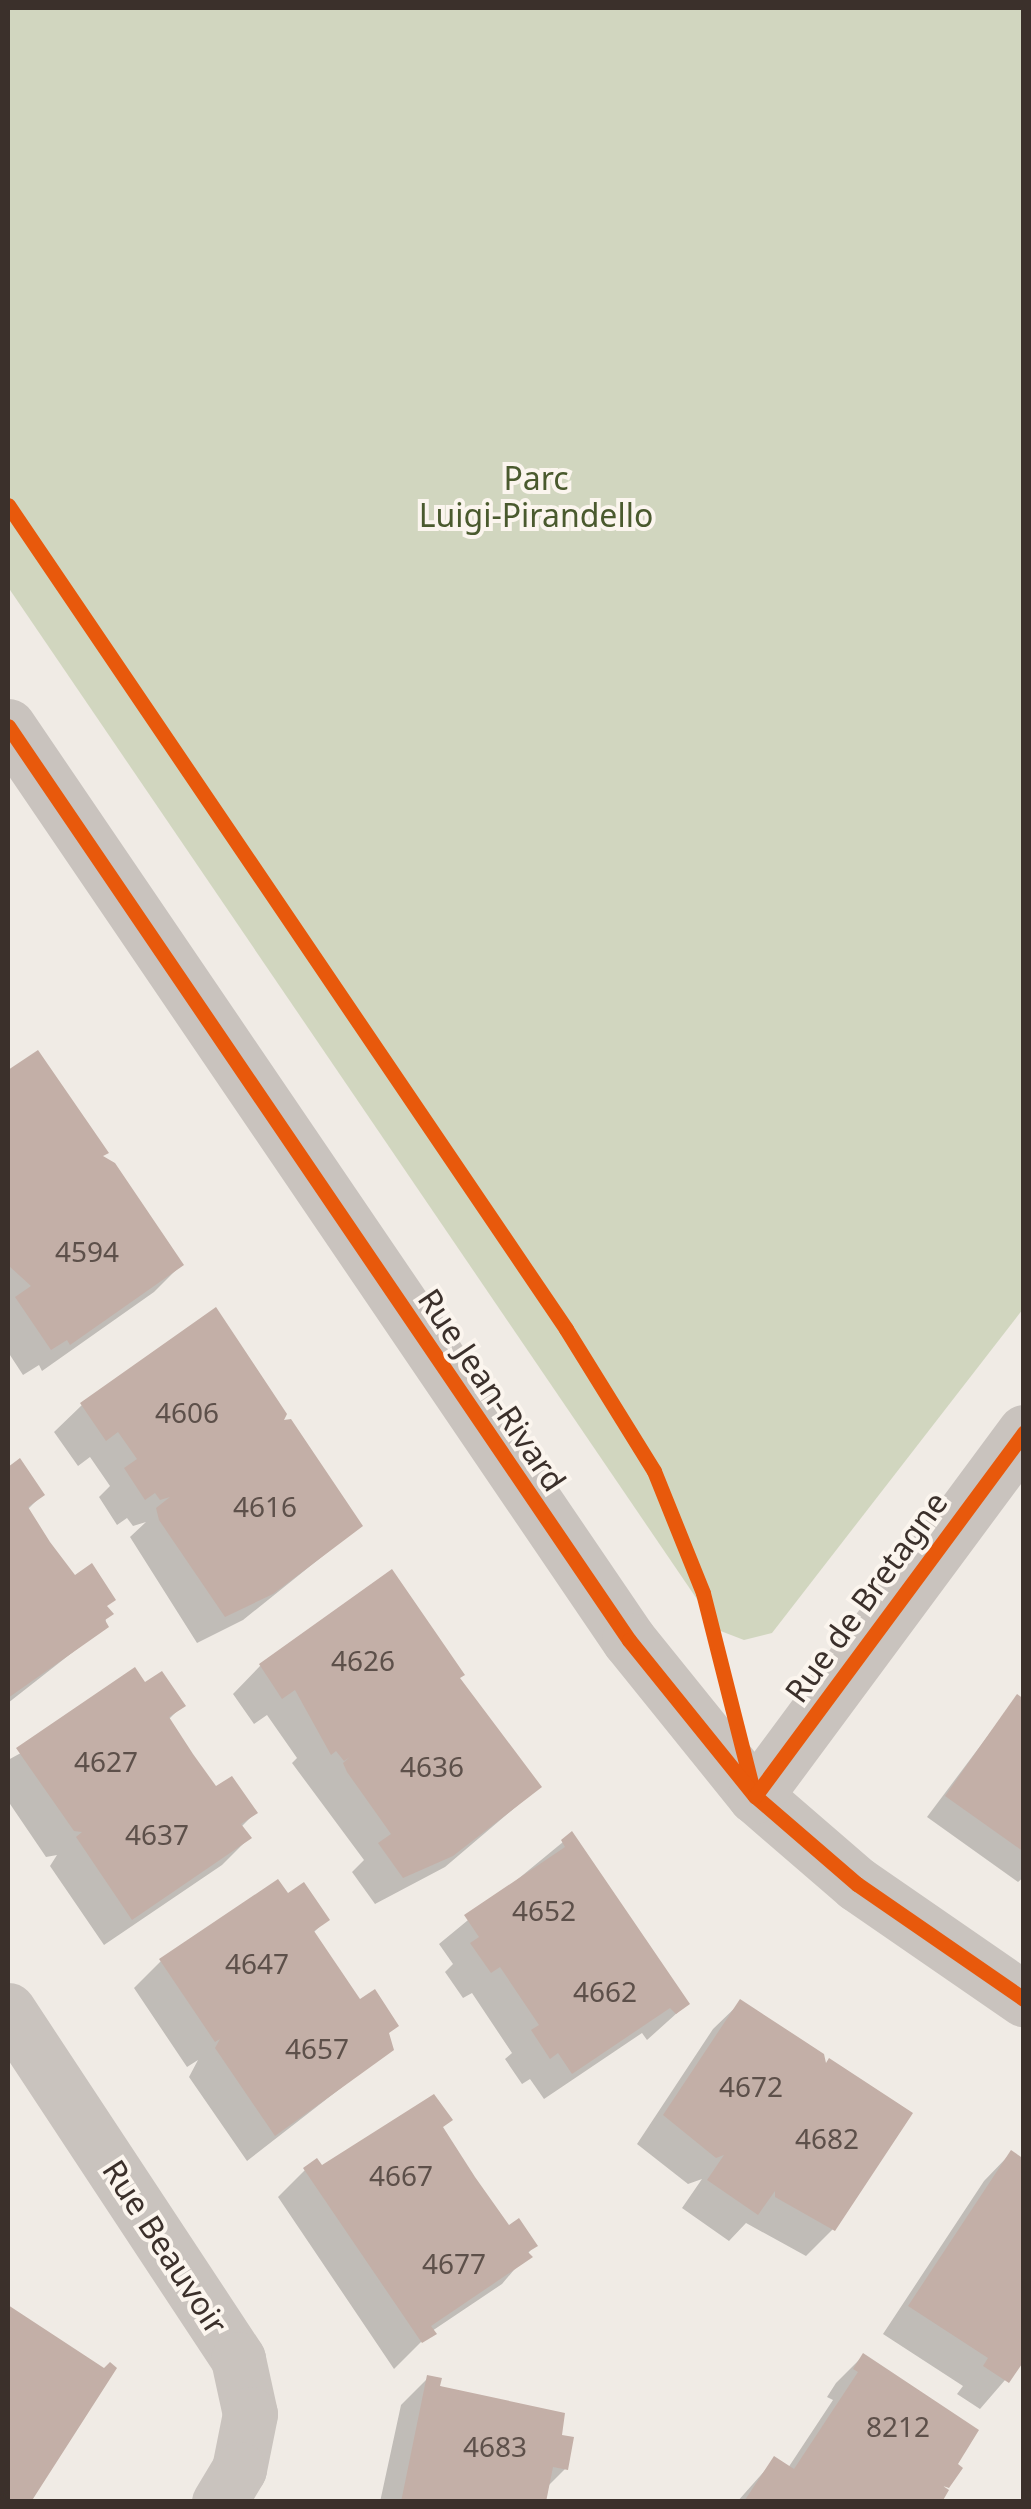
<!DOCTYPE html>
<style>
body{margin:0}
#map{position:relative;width:1031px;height:2509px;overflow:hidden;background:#f0ebe5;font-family:"Noto Sans",sans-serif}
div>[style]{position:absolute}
.green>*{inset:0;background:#d1d6bf}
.shadow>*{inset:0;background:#0003}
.building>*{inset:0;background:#c3afa7}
.minor>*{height:55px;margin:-27.5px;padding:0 27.5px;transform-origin:27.5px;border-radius:27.5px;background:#c9c3be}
.cycleway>*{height:15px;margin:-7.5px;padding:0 7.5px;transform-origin:7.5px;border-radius:7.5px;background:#e8590c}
span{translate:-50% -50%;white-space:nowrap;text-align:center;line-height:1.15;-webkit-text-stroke:8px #fbf5ee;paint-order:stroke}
.number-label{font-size:28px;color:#5d504a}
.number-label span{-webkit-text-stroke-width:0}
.park-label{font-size:32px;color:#4a5a2e}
.street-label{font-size:32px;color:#3b302b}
.frame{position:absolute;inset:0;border:10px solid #3b302b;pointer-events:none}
</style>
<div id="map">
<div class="green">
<i style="clip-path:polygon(8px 8px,1023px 8px,1023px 1309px,772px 1633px,744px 1640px,718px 1630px,8px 587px)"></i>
</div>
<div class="shadow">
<i style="clip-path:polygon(38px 1053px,101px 1157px,181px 1265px,154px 1292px,42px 1371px,39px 1365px,23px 1375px,8px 1352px,8px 1074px)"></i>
<i style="clip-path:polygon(82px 1405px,279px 1424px,360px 1526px,243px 1620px,197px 1643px,130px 1537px,146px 1522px,133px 1526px,127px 1518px,117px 1525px,99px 1497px,110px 1486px,90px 1457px,78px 1466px,54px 1432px)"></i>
<i style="clip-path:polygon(19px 1462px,42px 1495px,27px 1510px,74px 1578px,105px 1607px,106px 1626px,8px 1703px,8px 1470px)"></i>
<i style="clip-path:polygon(392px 1573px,458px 1679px,539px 1787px,445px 1867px,375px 1904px,352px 1872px,364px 1860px,292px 1763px,297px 1758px,267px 1715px,254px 1724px,233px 1694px,260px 1666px)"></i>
<i style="clip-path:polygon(144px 1686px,182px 1706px,168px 1720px,216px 1790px,255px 1813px,241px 1827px,249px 1838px,222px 1865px,104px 1945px,50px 1866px,57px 1855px,46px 1857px,8px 1801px,8px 1760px)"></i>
<i style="clip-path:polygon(1017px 1697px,1024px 1702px,1024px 1877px,1018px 1882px,927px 1817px)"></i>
<i style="clip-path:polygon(563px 1842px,687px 2004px,647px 2040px,642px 2033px,544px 2099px,530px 2079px,522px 2084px,505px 2059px,512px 2053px,472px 1993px,463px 1998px,445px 1972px,453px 1964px,439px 1944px)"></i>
<i style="clip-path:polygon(287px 1896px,326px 1920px,313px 1933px,391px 2049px,247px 2161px,189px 2077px,198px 2060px,187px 2067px,134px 1988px,161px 1961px)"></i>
<i style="clip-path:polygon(741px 2002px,833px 2229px,806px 2256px,746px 2223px,729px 2241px,682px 2208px,702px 2179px,688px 2184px,637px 2144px,713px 2029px)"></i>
<i style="clip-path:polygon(433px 2097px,441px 2129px,508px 2228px,535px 2245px,502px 2284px,432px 2331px,394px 2369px,278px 2197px,305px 2170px,321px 2169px)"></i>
<i style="clip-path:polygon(1011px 2153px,1024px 2358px,980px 2409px,957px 2394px,963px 2386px,883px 2334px,984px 2181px)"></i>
<i style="clip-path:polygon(8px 2308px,104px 2371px,24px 2502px,8px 2502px)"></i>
<i style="clip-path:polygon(863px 2356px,976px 2431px,935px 2502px,737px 2502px,775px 2459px,788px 2468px,833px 2400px,827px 2397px,836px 2383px)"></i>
<i style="clip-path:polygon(428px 2378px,565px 2469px,546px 2488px,543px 2502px,380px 2502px,401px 2405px)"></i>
</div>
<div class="building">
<i style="clip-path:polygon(38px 1050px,109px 1153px,103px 1156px,115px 1163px,184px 1265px,70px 1345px,67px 1340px,51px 1350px,15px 1297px,31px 1286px,8px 1265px,8px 1070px)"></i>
<i style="clip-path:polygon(216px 1307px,287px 1414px,284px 1420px,291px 1419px,363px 1526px,273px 1594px,225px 1617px,159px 1520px,156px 1508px,170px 1497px,160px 1500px,155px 1493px,145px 1500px,124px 1468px,137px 1459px,118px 1432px,106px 1441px,80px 1403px)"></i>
<i style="clip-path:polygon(20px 1458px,45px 1495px,28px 1507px,50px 1542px,75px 1575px,92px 1563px,116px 1600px,107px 1606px,114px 1614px,105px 1620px,109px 1627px,8px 1698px,8px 1467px)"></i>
<i style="clip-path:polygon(392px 1569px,465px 1675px,460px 1678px,542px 1787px,453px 1856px,403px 1878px,378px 1843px,391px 1834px,347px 1772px,343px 1763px,350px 1757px,344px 1761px,336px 1751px,331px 1755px,295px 1690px,282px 1699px,259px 1664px)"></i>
<i style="clip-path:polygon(135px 1667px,145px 1682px,162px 1671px,186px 1706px,169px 1717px,193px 1754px,216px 1786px,232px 1776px,258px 1813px,241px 1824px,252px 1838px,132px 1920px,76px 1837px,82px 1832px,74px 1831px,16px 1748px)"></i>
<i style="clip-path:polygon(1017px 1694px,1024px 1699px,1024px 1852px,945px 1796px)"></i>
<i style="clip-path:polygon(572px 1831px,690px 2004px,676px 2014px,670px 2008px,572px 2074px,558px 2053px,550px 2059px,531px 2030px,539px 2025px,500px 1967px,491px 1973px,470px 1943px,479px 1937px,464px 1915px,565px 1847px,561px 1840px)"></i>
<i style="clip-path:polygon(278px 1879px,288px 1893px,304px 1882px,330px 1920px,314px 1931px,360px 1999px,375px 1989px,399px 2026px,389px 2033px,394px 2050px,275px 2136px,215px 2048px,220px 2039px,215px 2042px,159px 1959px)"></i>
<i style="clip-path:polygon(740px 1999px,824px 2054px,826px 2063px,829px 2058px,913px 2113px,835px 2231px,775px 2197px,775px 2191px,758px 2215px,707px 2180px,724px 2155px,716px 2158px,663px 2115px)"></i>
<i style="clip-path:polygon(434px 2094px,453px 2120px,443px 2127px,475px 2177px,509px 2225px,519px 2218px,538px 2246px,528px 2252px,533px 2257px,431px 2326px,437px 2334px,422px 2343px,303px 2168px,317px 2158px,322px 2165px)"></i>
<i style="clip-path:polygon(1011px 2150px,1024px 2159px,1024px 2361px,1009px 2383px,983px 2366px,988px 2358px,908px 2306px)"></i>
<i style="clip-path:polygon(8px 2305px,104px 2368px,110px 2362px,117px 2368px,31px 2502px,8px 2502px)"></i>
<i style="clip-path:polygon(863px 2353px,979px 2430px,958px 2464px,963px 2468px,949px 2488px,943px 2486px,949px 2490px,942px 2502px,745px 2500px,774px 2456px,794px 2469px,858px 2372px,853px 2369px)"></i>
<i style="clip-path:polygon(427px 2375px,442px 2378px,440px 2386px,565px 2413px,562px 2435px,574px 2437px,568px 2470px,553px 2467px,546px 2502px,401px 2502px)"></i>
</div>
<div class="minor">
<i style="left:8px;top:726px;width:1105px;rotate:55.81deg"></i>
<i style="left:629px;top:1640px;width:201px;rotate:51.1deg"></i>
<i style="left:755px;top:1796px;width:135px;rotate:40.8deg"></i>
<i style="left:857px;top:1884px;width:203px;rotate:34.6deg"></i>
<i style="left:755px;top:1796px;width:453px;rotate:-53.5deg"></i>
<i style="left:8px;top:2010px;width:418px;rotate:56.6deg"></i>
<i style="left:238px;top:2359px;width:56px;rotate:77.7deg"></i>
<i style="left:250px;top:2414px;width:56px;rotate:101.3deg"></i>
<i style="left:239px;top:2469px;width:39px;rotate:121deg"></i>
</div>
<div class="cycleway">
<i style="left:8px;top:505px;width:995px;rotate:55.89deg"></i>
<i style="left:566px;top:1329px;width:167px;rotate:58.2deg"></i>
<i style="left:654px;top:1471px;width:131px;rotate:68.1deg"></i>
<i style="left:703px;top:1593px;width:200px;rotate:75.8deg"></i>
<i style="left:8px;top:726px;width:1105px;rotate:55.81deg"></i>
<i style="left:629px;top:1640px;width:201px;rotate:51.1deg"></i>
<i style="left:755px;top:1796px;width:135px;rotate:40.8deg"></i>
<i style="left:857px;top:1884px;width:203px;rotate:34.6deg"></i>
<i style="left:755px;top:1796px;width:453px;rotate:-53.5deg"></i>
</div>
<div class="number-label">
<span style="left:87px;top:1251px">4594</span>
<span style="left:187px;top:1412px">4606</span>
<span style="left:265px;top:1506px">4616</span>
<span style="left:363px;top:1660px">4626</span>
<span style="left:106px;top:1761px">4627</span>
<span style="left:432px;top:1766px">4636</span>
<span style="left:157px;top:1834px">4637</span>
<span style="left:544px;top:1910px">4652</span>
<span style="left:257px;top:1963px">4647</span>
<span style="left:605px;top:1991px">4662</span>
<span style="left:317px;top:2048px">4657</span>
<span style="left:751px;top:2086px">4672</span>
<span style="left:827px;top:2138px">4682</span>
<span style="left:401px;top:2175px">4667</span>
<span style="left:454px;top:2263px">4677</span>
<span style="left:898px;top:2426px">8212</span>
<span style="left:495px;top:2446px">4683</span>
</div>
<div class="park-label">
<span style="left:536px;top:497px">Parc<br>Luigi-Pirandello</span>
</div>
<div class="street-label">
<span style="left:492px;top:1390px;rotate:56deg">Rue Jean-Rivard</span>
<span style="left:866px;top:1597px;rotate:-54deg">Rue de Bretagne</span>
<span style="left:165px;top:2247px;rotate:57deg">Rue Beauvoir</span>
</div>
<div class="frame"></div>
</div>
